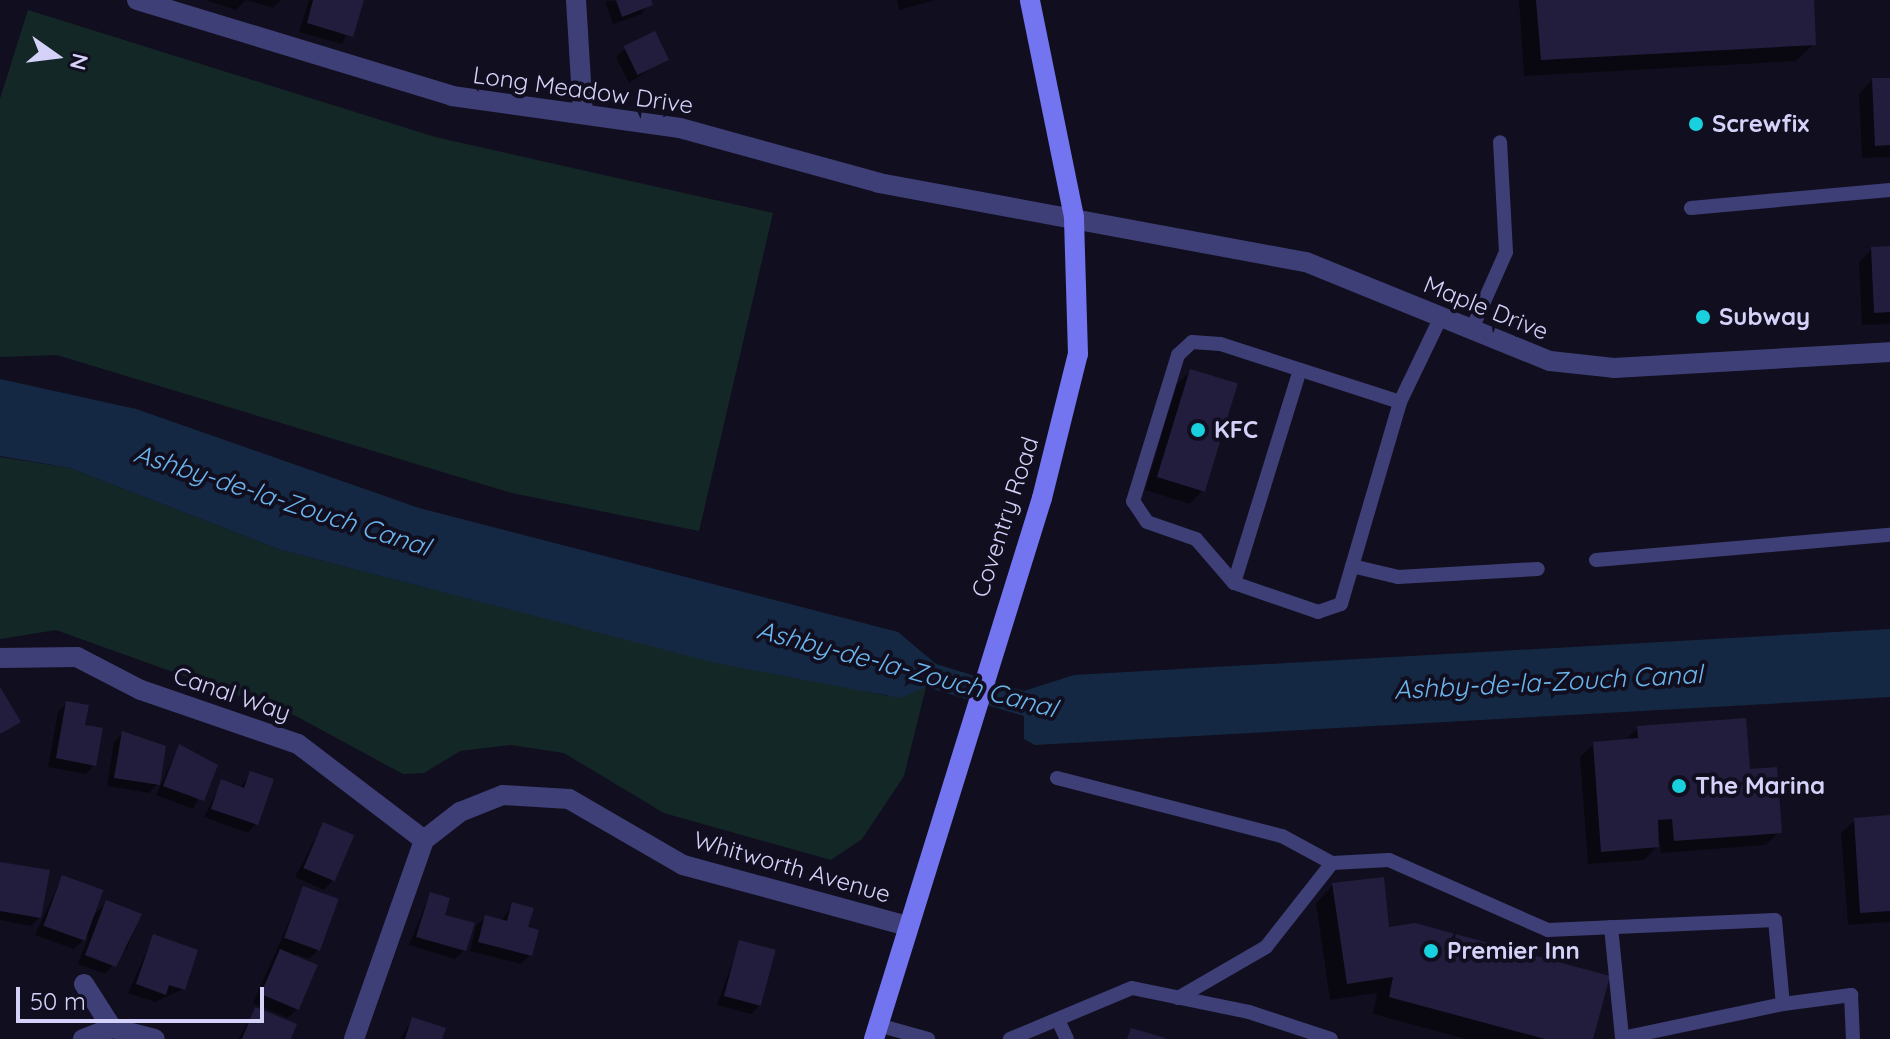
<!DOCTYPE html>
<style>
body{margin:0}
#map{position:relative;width:1890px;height:1039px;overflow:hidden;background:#110f1f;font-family:Quicksand,sans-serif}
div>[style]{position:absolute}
.green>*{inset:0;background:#132826}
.water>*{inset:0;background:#142843}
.shadow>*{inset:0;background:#0007}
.building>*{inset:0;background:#221d3d;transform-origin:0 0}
.lane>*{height:14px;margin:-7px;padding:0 7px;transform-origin:7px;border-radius:7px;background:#3f3f78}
.street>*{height:20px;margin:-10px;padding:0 10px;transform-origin:10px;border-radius:10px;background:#3f3f78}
.secondary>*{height:20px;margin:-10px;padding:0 10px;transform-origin:10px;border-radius:10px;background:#7374ef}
.dots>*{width:22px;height:22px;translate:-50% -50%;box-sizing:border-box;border:4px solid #110f1f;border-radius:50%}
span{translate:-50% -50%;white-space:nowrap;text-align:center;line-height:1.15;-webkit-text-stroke:8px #110f1f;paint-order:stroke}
.street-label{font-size:24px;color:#d5d2fa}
.poi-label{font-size:24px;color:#d5d2fa;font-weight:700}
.left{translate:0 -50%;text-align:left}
.water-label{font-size:26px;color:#6bb6ee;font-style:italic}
.north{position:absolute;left:16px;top:16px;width:80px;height:80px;-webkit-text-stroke:6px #110f1f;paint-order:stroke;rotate:104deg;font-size:22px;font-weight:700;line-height:32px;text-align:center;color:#d5d2fa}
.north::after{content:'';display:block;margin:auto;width:28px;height:36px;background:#d5d2fa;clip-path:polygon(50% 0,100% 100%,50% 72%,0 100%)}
.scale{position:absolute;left:16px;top:987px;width:248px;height:36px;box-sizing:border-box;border:4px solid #d5d2fa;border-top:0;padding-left:10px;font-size:24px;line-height:28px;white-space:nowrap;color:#d5d2fa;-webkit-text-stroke:6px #110f1f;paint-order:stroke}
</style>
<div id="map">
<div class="green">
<i style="clip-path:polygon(28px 10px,435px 137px,773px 213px,699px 531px,512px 493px,57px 355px,0 357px,0 99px)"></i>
<i style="clip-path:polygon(0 457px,70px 468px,281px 550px,548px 619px,887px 696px,926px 687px,904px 776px,862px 839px,831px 860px,664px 813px,564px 753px,511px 745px,460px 751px,424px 773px,403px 774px,296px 716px,56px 630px,0 639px)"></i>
</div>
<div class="water">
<i style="clip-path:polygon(0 379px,136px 409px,419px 508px,898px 632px,936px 664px,1024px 691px,1074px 675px,1890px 629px,1890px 697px,1035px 745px,1024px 739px,1024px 716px,926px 687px,900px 698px,716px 663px,281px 550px,70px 468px,0 456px)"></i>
</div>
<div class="shadow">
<i style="clip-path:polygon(205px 0,281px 0,273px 8px,246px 0,236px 10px)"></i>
<i style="clip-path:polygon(309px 0,362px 0,342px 44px,299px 32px)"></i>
<i style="clip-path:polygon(649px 0,642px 14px,613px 24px,605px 1px)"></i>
<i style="clip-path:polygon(897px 0,935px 0,899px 10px)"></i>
<i style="clip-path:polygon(1519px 0,1812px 0,1814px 44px,1796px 61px,1524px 76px)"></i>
<i style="clip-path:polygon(625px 49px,666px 59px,629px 83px,616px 57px)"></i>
<i style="clip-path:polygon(1872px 80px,1890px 80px,1890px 157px,1862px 158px,1859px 94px)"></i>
<i style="clip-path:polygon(1890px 248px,1890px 324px,1862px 325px,1859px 262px,1872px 249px)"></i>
<i style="clip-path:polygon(1191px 371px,1203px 490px,1190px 504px,1145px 490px,1177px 384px)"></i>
<i style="clip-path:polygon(67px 703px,94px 765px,86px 774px,48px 767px,58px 712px)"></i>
<i style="clip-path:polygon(1638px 728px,1748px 771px,1779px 832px,1766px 845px,1661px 853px,1660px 843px,1644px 860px,1588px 864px,1580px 757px,1594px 744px,1624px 741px)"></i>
<i style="clip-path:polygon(123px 733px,138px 736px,160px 782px,149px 793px,107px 786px,114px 742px)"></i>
<i style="clip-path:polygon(179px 746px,215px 766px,193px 809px,156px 795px)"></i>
<i style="clip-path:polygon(251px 773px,256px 824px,248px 833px,204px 817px,222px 782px,240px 788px)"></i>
<i style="clip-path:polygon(1890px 817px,1890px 922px,1848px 925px,1841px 833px,1855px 820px)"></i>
<i style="clip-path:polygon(323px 824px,332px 881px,324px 890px,295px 877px)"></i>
<i style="clip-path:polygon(0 864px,40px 917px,31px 926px,0 920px)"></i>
<i style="clip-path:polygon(62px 877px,91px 918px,106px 903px,139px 915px,128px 947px,105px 974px,78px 964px,89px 935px,74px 949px,35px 935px)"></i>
<i style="clip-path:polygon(1333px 885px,1387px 929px,1590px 1039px,1466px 1039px,1373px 1014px,1377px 993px,1330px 1000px,1316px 903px)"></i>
<i style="clip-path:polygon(304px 888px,318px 950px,309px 959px,296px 954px,297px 1009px,288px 1018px,253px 1003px)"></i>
<i style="clip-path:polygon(430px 894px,464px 950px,455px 959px,409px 945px)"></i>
<i style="clip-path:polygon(513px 904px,530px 955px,521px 964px,470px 951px,476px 926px,485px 918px,501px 922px)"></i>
<i style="clip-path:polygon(153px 937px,183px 989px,155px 1002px,128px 993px)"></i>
<i style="clip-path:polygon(740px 942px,760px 1005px,751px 1014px,717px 1005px)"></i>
<i style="clip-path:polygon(256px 1009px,288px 1039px,238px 1039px)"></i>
<i style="clip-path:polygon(412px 1020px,440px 1039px,400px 1039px)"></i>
</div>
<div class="building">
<i style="clip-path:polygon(313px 0,364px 0,353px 37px,307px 23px)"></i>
<i style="clip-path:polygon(616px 0,651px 0,653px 5px,622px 17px)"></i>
<i style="clip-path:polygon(1536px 0,1814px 0,1816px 45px,1541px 60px)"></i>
<i style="left:655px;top:31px;width:32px;height:35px;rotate:64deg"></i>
<i style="clip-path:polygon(1872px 78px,1890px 78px,1890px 145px,1875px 146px)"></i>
<i style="clip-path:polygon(1890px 246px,1890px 312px,1874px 313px,1871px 247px)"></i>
<i style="left:1190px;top:369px;width:50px;height:113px;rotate:17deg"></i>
<i style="clip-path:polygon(0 687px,21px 722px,0 734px)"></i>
<i style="clip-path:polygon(66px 701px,89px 705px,85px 725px,103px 728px,96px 766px,56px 758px)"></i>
<i style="clip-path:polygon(1746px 718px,1750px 769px,1777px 767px,1782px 833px,1674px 841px,1672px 819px,1658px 820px,1659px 847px,1601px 852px,1593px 742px,1638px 738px,1637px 726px)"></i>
<i style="clip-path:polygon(122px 731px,166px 746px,160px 785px,114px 778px)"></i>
<i style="clip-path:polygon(179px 744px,218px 765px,204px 801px,163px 786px)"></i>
<i style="clip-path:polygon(250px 771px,274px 779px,258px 825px,211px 809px,221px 779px,244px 788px)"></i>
<i style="clip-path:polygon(1890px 815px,1890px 911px,1860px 913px,1854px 818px)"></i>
<i style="left:323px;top:822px;width:34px;height:50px;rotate:23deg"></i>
<i style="clip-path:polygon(0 862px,50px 870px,41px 918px,0 911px)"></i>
<i style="left:62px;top:875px;width:44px;height:54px;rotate:20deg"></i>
<i style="clip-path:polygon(1384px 877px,1389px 927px,1415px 923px,1610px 976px,1593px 1039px,1545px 1039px,1389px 997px,1393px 977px,1347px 984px,1332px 883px)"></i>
<i style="left:303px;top:886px;width:38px;height:55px;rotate:20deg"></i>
<i style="clip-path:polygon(430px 892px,450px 898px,445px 915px,475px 923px,466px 951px,416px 937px)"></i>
<i style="clip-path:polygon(106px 900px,142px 914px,116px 967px,85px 955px)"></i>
<i style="clip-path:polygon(512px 902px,534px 908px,528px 927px,539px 930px,532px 956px,478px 942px,485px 915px,507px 921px)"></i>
<i style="clip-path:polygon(153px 934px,198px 950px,185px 990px,169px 985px,166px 995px,136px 984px)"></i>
<i style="left:739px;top:940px;width:38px;height:58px;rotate:15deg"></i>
<i style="left:280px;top:949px;width:41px;height:49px;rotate:23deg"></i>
<i style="clip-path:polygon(255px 1007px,297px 1024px,291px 1039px,242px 1039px)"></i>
<i style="clip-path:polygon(412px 1017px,446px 1028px,442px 1039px,405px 1039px)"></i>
<i style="clip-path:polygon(1131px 1028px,1165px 1038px,1165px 1039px,1127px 1039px)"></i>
</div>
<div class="lane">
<i style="left:1691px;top:208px;width:200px;rotate:-5.2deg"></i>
<i style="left:1471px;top:331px;width:86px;rotate:-66.1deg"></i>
<i style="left:1506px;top:252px;width:110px;rotate:-93.1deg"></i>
<i style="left:1400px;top:402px;width:189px;rotate:-162.1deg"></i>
<i style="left:1220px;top:344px;width:28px;rotate:-176deg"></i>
<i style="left:1192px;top:342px;width:19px;rotate:137deg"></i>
<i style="left:1178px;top:355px;width:153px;rotate:107.1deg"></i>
<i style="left:1133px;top:501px;width:25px;rotate:56deg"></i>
<i style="left:1147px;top:522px;width:52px;rotate:19.1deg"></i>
<i style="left:1196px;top:539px;width:58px;rotate:49.2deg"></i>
<i style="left:1234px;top:583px;width:89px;rotate:19deg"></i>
<i style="left:1318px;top:612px;width:24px;rotate:-19deg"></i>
<i style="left:1341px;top:604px;width:210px;rotate:-73.7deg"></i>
<i style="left:1400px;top:402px;width:92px;rotate:-64.3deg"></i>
<i style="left:1596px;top:560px;width:295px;rotate:-4.9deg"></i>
<i style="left:1352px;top:566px;width:47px;rotate:13.4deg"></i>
<i style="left:1398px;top:577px;width:140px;rotate:-3.3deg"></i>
<i style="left:1234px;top:583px;width:223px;rotate:-72.8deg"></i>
<i style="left:1057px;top:778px;width:232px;rotate:14.5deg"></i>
<i style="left:1282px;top:836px;width:57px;rotate:28.4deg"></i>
<i style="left:1611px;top:927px;width:112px;rotate:84.3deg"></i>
<i style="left:1622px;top:1038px;width:165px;rotate:-11.9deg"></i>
<i style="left:1178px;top:998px;width:102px;rotate:-30.1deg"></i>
<i style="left:1266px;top:947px;width:107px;rotate:-51.8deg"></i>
<i style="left:1332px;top:863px;width:57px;rotate:-3deg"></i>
<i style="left:1389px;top:860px;width:174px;rotate:23.8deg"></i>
<i style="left:1548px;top:930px;width:227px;rotate:-2.5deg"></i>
<i style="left:1775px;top:920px;width:84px;rotate:84.6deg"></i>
<i style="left:1783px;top:1004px;width:69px;rotate:-7.5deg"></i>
<i style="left:1851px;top:995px;width:44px;rotate:87.4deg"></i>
<i style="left:1058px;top:1020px;width:21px;rotate:65deg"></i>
<i style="left:878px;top:1025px;width:52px;rotate:15.6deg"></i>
<i style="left:1010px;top:1039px;width:132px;rotate:-22.7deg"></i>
<i style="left:1132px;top:988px;width:119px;rotate:11.6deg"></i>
<i style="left:1249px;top:1012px;width:86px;rotate:18.2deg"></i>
</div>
<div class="street">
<i style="left:137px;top:0;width:329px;rotate:16.9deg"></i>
<i style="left:452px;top:96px;width:230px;rotate:8deg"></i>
<i style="left:680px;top:128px;width:206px;rotate:15.4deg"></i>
<i style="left:879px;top:183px;width:434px;rotate:10.5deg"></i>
<i style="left:1306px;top:262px;width:263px;rotate:22.1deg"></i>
<i style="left:1550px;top:361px;width:64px;rotate:6.2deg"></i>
<i style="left:1614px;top:368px;width:276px;rotate:-3.3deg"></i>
<i style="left:576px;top:0;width:113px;rotate:86.5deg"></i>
<i style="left:0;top:658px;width:77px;rotate:-0.7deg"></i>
<i style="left:77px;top:657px;width:72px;rotate:27.3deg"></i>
<i style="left:141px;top:690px;width:166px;rotate:19deg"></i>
<i style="left:298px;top:744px;width:158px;rotate:37.3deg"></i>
<i style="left:84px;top:984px;width:52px;rotate:57.5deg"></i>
<i style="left:112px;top:1028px;width:44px;rotate:14.3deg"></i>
<i style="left:83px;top:1039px;width:31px;rotate:-21deg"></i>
<i style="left:354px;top:1039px;width:211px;rotate:-70.6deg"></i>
<i style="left:424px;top:840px;width:46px;rotate:-37.9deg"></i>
<i style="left:460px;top:812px;width:46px;rotate:-21.6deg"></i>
<i style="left:503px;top:795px;width:66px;rotate:3.5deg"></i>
<i style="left:569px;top:799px;width:132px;rotate:30.1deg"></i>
<i style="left:683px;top:865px;width:233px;rotate:15.2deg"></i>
</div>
<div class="secondary">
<i style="left:874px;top:1039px;width:566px;rotate:-72.75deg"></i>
<i style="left:1042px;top:498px;width:148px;rotate:-76deg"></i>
<i style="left:1078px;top:354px;width:137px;rotate:-91.7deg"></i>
<i style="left:1074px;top:217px;width:221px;rotate:-101.5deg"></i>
</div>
<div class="dots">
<i style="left:1696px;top:124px;background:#19d1de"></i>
<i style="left:1703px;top:317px;background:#19d1de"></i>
<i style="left:1198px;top:430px;background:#19d1de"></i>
<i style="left:1679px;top:786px;background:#19d1de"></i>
<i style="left:1431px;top:951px;background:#19d1de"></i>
</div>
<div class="street-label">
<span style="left:583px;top:90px;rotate:8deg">Long Meadow Drive</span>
<span style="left:1486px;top:308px;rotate:22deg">Maple Drive</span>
<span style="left:1005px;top:517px;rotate:-72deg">Coventry Road</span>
<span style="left:232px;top:694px;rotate:19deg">Canal Way</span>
<span style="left:792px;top:867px;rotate:16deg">Whitworth Avenue</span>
</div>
<div class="poi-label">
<span class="left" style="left:1712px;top:124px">Screwfix</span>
<span class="left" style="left:1719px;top:317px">Subway</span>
<span class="left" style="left:1214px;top:430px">KFC</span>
<span class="left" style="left:1695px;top:786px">The Marina</span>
<span class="left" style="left:1447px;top:951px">Premier Inn</span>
</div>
<div class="water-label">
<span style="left:282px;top:500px;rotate:18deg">Ashby-de-la-Zouch Canal</span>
<span style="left:907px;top:669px;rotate:15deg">Ashby-de-la-Zouch Canal</span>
<span style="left:1548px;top:682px;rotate:-3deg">Ashby-de-la-Zouch Canal</span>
</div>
<div class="north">N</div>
<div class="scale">50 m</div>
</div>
